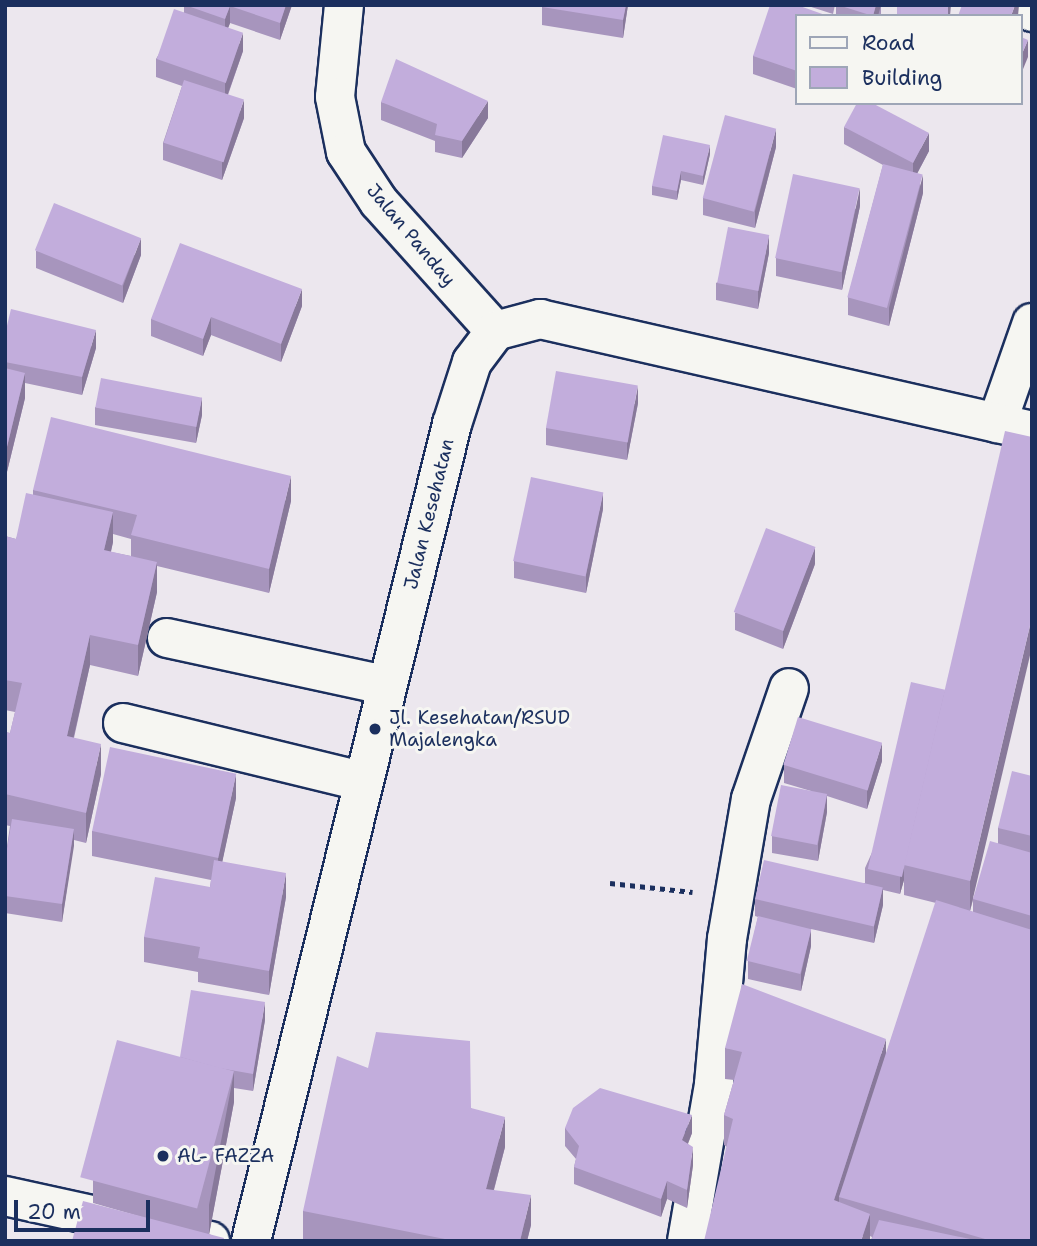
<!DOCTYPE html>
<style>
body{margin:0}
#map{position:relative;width:1037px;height:1246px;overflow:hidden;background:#ece7ee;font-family:"Shantell Sans",sans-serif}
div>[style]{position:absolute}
.path>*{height:4.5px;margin-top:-2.25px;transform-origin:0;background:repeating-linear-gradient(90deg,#1b2f5e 0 5px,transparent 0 10px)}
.roads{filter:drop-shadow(2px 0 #1b2f5e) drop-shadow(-2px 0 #1b2f5e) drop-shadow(0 2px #1b2f5e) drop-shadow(0 -2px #1b2f5e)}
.minor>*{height:38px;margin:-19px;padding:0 19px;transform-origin:19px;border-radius:19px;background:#f6f6f2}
.wall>*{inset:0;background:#a795bd;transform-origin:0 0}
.shaded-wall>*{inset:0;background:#88799a}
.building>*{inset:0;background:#c2addc;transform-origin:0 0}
.dots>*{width:19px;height:19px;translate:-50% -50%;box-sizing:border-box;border:4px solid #f6f6f2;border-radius:50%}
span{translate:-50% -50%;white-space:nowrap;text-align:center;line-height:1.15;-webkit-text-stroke:6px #f6f6f2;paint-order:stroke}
.street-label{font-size:19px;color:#1b2f5e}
.poi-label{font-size:19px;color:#1b2f5e}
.left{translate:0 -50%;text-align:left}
.frame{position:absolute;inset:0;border:7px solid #1b2f5e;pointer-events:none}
.legend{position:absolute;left:795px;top:14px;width:228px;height:91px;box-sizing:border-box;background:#f6f6f2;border:2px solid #9ea6b7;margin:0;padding:9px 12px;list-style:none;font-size:21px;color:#1b2f5e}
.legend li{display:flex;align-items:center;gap:14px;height:35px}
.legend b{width:35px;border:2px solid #9ea6b7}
.scale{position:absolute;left:14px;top:1200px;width:136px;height:32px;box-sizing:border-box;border:4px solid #1b2f5e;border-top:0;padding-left:9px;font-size:21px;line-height:24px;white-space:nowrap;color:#1b2f5e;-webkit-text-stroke:5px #f6f6f2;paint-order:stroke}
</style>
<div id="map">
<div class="path">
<i style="left:610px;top:883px;width:83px;rotate:6.2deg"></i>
</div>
<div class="roads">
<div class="minor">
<i style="left:344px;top:5px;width:92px;rotate:95.6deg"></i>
<i style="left:335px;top:97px;width:56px;rotate:78.7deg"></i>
<i style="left:346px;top:152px;width:60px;rotate:56.6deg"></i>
<i style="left:379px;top:202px;width:173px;rotate:48deg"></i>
<i style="left:1020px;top:5px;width:14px;rotate:30deg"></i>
<i style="left:997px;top:423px;width:106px;rotate:-70.7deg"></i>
<i style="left:167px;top:638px;width:223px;rotate:12.2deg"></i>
<i style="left:123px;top:723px;width:245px;rotate:13.7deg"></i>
<i style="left:5px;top:1196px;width:210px;rotate:12.4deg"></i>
<i style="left:251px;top:1241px;width:841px;rotate:-76.18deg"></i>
<i style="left:452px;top:424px;width:65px;rotate:-72.1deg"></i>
<i style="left:472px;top:362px;width:39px;rotate:-53deg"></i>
<i style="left:495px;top:331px;width:47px;rotate:-14.9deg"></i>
<i style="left:540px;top:319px;width:505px;rotate:12.82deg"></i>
<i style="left:687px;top:1241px;width:159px;rotate:-80.2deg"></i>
<i style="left:714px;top:1084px;width:146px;rotate:-84.9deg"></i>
<i style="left:727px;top:939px;width:142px;rotate:-80.3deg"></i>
<i style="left:751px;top:799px;width:117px;rotate:-71.1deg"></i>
</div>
</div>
<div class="wall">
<i style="clip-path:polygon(184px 5px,292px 5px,280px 40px,230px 23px,228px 28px,243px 51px,228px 95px,244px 118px,222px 180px,163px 160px,163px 143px,182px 86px,156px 77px,156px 59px,184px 12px)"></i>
<i style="clip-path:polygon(542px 5px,628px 5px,623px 38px,542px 25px)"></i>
<i style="clip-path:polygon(805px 5px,835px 5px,833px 14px)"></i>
<i style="left:836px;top:5px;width:45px;height:11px"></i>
<i style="clip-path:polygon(797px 16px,797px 89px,753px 74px,753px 56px)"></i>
<i style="clip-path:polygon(381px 102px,488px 118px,462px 158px,435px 152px,435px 141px,381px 120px)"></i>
<i style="clip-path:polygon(844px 127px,929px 151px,917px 174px,923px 193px,889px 326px,848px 315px,848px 297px,883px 165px,844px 144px)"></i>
<i style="clip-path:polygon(776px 147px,755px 228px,703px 215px,703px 198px)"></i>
<i style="clip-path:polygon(710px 154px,703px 185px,681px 180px,677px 200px,652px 195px,652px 186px)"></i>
<i style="clip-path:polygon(860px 206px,842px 290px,776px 276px,776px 258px)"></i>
<i style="clip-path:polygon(36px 251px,141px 255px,123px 303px,36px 268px)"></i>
<i style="clip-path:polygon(769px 253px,758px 309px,716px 300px,716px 283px)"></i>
<i style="clip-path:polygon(302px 306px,281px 362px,211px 335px,203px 356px,151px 336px,151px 319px)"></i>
<i style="clip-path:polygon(5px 334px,96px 348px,82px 395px,25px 383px,25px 398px,5px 480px)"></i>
<i style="clip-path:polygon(638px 403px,627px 460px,546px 445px,546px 428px)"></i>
<i style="clip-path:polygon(95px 407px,202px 415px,196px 443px,95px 425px)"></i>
<i style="clip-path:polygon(evenodd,33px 490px,291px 501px,269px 593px,157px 566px,157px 592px,138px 676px,90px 665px,74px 738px,101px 774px,86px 843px,74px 840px,62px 922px,5px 913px,5px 860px,10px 826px,5px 825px,5px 732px,10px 733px,15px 712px,5px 710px,5px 536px,16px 539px,33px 495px,33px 490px,113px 534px,131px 539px,131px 556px,111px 552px,113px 542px,113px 534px)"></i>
<i style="clip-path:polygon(603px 509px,586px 593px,514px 578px,514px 561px)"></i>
<i style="clip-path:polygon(815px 564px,783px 649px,735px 630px,735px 613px)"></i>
<i style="clip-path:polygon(evenodd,945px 690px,973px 899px,998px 843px,998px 828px,1032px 776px,1032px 1241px,871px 1241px,872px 1237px,870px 1236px,870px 1241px,724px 1145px,724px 1115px,734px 1080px,725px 1079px,725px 1048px,886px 1055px,936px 903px,904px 895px,904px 880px,900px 894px,883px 890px,883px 905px,874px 943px,811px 929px,811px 946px,801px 991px,748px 979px,748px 961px,758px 917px,755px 916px,755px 899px,865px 883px,865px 868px,945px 690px,973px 900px,973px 912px,970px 911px,973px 900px)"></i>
<i style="clip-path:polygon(882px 761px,867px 809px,827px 796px,827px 812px,818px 861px,772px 853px,772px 836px,811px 791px,784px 783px,784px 765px)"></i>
<i style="clip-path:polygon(236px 798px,222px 862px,286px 897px,269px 995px,198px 982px,198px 972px,144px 962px,144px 937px,210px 887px,211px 880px,92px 856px,92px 831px)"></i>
<i style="clip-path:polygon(265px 1020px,253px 1091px,234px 1088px,234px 1102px,209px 1234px,224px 1241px,93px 1203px,93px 1180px,180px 1057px)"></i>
<i style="clip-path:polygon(471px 1108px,505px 1147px,494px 1190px,531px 1225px,527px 1241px,303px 1241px,303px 1211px)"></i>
<i style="clip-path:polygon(565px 1128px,692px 1133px,688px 1144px,693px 1165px,687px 1208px,667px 1199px,661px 1217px,574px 1184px,574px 1167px,576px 1159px,565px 1146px)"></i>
</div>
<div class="shaded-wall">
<i style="clip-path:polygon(286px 5px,292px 5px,280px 40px,280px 23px)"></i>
<i style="clip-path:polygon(626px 5px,628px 5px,623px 38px,623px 20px)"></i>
<i style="clip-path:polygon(876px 5px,881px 5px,878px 16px,873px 16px)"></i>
<i style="clip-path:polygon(948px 5px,951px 5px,950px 16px,945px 16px)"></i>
<i style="clip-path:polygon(1015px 5px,1019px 5px,1018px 16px,1011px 16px)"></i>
<i style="clip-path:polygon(230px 6px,230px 23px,225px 36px,225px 19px)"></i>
<i style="clip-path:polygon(243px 33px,243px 51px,225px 102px,225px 84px)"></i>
<i style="clip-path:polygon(1028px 40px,1028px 57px,1021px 74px,1021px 56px)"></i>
<i style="clip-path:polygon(244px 100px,244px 118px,222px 180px,222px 163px)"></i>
<i style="clip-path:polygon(488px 101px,488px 118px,462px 158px,462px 141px)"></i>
<i style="clip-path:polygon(776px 129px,776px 147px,755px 228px,755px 211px)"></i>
<i style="clip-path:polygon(929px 133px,929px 151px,913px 181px,913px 163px)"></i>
<i style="clip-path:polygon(710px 145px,710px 154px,703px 185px,703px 176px)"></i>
<i style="clip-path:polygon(681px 171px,681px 180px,677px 200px,677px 191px)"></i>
<i style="clip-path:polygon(923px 175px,923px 193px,889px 326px,889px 308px)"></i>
<i style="clip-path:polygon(860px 188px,860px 206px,842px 290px,842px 272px)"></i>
<i style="clip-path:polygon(769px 235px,769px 253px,758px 309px,758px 291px)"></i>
<i style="clip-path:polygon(141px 238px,141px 255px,123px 303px,123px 286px)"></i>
<i style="clip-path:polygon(302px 289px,302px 306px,281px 362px,281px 344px)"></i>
<i style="clip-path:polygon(211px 317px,211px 335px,203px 356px,203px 339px)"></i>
<i style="clip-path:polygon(96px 330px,96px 348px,82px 395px,82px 377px)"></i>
<i style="clip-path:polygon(25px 373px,25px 398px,5px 480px,5px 455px)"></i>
<i style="clip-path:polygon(638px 386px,638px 403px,627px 460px,627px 443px)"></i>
<i style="clip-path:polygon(202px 397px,202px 415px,196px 443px,196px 426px)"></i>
<i style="clip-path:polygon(291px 476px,291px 501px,269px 593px,269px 569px)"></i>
<i style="clip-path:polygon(603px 492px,603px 509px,586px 593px,586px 575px)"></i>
<i style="clip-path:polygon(113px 512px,113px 542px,104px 581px,104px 550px)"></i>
<i style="clip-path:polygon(815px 547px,815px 564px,783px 649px,783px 631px)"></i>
<i style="clip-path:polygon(157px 562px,157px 592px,138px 676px,138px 645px)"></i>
<i style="clip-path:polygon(1032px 617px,1032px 647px,970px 911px,970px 881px)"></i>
<i style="clip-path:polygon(90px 635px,90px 665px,67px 766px,67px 736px)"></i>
<i style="clip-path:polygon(947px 691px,904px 865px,904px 880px,900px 894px,900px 877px)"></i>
<i style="clip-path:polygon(882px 743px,882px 761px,867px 809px,867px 791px)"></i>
<i style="clip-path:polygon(101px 744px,101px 774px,86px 843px,86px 813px)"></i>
<i style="clip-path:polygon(236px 774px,236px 798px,218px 882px,218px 857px)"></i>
<i style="clip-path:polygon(827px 794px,827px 812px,818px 861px,818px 844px)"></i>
<i style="clip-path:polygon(74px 829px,74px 846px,62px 922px,62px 904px)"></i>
<i style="clip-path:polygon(286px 873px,286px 897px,269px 995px,269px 971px)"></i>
<i style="clip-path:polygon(883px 887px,883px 905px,874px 943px,874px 926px)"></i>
<i style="clip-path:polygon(811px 929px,811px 946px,801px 991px,801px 974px)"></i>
<i style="clip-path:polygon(265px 1002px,265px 1020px,253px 1091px,253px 1074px)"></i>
<i style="clip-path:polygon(886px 1039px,886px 1069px,839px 1197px,839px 1216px,834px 1200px)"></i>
<i style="clip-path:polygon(234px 1072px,234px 1102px,209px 1235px,209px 1205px)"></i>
<i style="clip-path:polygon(692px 1115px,692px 1133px,682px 1158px,682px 1140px)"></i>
<i style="clip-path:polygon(505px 1117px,505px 1147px,486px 1219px,486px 1189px)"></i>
<i style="clip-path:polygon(693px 1147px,693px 1165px,687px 1208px,687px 1190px)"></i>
<i style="clip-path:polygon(667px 1181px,667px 1199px,661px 1217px,661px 1199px)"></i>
<i style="clip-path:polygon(531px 1195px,531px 1225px,527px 1241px,520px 1241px)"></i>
<i style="clip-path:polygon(870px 1214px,870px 1241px,861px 1241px)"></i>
</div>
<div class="building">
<i style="clip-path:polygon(185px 5px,286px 5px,280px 23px,230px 6px,225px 19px)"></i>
<i style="clip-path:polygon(542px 5px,626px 5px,623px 20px,542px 7px)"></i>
<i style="clip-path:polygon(770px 5px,797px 5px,828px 16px,797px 16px,797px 71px,753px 56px)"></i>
<i style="clip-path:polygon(838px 5px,876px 5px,873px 16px)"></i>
<i style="left:897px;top:5px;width:51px;height:11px"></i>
<i style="clip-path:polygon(962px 5px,1015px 5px,1011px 16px,958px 16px)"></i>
<i style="left:174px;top:9px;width:73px;height:53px;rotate:19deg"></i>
<i style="clip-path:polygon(1021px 37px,1028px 40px,1021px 56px)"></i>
<i style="clip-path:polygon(396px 59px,488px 101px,462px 141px,435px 135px,437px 124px,381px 102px)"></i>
<i style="left:184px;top:80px;width:63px;height:66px;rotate:18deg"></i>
<i style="clip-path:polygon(857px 103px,872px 103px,929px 133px,913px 163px,844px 127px)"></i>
<i style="left:725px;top:115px;width:53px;height:86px;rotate:15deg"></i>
<i style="clip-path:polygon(663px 135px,710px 145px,703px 176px,681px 171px,677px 191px,652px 186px)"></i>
<i style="left:883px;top:164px;width:41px;height:138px;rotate:15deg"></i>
<i style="left:793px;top:174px;width:68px;height:86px;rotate:12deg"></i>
<i style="left:54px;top:203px;width:94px;height:51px;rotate:22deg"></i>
<i style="left:728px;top:227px;width:42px;height:57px;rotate:11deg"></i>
<i style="clip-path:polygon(180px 243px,302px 289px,281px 344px,211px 317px,203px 339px,151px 319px)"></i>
<i style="clip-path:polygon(11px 309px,96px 330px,82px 377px,5px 362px,5px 334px)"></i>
<i style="clip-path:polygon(5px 368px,25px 373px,5px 455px)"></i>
<i style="left:556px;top:371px;width:83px;height:58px;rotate:10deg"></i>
<i style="left:101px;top:378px;width:103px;height:30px;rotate:11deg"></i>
<i style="clip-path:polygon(51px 417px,291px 476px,269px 569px,131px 535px,137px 515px,33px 490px)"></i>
<i style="clip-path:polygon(1005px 431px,1032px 437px,1032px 617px,970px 881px,904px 865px)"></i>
<i style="left:531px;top:477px;width:74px;height:86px;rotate:12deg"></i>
<i style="clip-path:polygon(26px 493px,113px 512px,104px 550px,157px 562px,138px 645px,90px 635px,67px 736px,101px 744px,86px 813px,5px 794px,5px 732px,10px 733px,22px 683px,5px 680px,5px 536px,16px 539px)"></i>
<i style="left:766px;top:528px;width:53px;height:90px;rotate:21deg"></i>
<i style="left:911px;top:682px;width:35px;height:192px;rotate:13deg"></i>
<i style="left:798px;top:717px;width:88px;height:50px;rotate:17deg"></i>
<i style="left:110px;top:747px;width:129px;height:86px;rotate:12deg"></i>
<i style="clip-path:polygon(1012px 771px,1032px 776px,1032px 836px,998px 828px)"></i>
<i style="left:781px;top:785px;width:47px;height:52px;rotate:11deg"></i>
<i style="clip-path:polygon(12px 819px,74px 829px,62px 904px,5px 896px,5px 860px)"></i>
<i style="clip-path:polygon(990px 841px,1032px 853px,1032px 916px,973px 899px)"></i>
<i style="clip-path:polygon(214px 860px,286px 873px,269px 971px,198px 958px,200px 947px,144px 937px,155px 877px,210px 887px)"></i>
<i style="left:764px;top:860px;width:122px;height:40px;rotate:13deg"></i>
<i style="clip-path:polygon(936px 900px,1032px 930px,1032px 1241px,992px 1241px,839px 1197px)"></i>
<i style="left:758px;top:916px;width:55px;height:46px;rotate:14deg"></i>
<i style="clip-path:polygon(742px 984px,886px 1039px,834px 1200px,870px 1214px,861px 1241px,704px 1241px,733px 1119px,724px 1115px,742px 1052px,725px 1048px)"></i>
<i style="clip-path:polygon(191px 990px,265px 1002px,253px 1074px,219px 1068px,180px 1057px)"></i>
<i style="clip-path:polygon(376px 1032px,470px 1041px,471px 1108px,505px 1117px,486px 1189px,531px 1195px,520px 1241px,455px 1241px,303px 1211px,337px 1056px,368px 1068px)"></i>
<i style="left:117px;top:1040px;width:121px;height:142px;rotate:15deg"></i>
<i style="clip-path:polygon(600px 1088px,692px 1115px,682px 1140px,693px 1147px,687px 1190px,667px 1181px,661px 1199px,574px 1167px,579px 1146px,565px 1128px,573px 1108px)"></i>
<i style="clip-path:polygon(83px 1201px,224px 1238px,223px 1241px,72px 1241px)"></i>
<i style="clip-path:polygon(879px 1220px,975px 1240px,975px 1241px,871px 1241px)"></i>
</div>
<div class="dots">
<i style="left:375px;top:729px;background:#1b2f5e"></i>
<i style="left:163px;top:1156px;background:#1b2f5e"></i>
</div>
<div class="street-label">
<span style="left:411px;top:235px;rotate:50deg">Jalan Panday</span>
<span style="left:429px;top:514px;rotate:-76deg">Jalan Kesehatan</span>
</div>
<div class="poi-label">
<span class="left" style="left:389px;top:729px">Jl. Kesehatan/RSUD<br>Majalengka</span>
<span class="left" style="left:177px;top:1156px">AL- FAZZA</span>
</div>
<div class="frame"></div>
<ul class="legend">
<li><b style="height:9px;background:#f6f6f2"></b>Road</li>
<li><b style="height:19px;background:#c2addc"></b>Building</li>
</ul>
<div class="scale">20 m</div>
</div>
